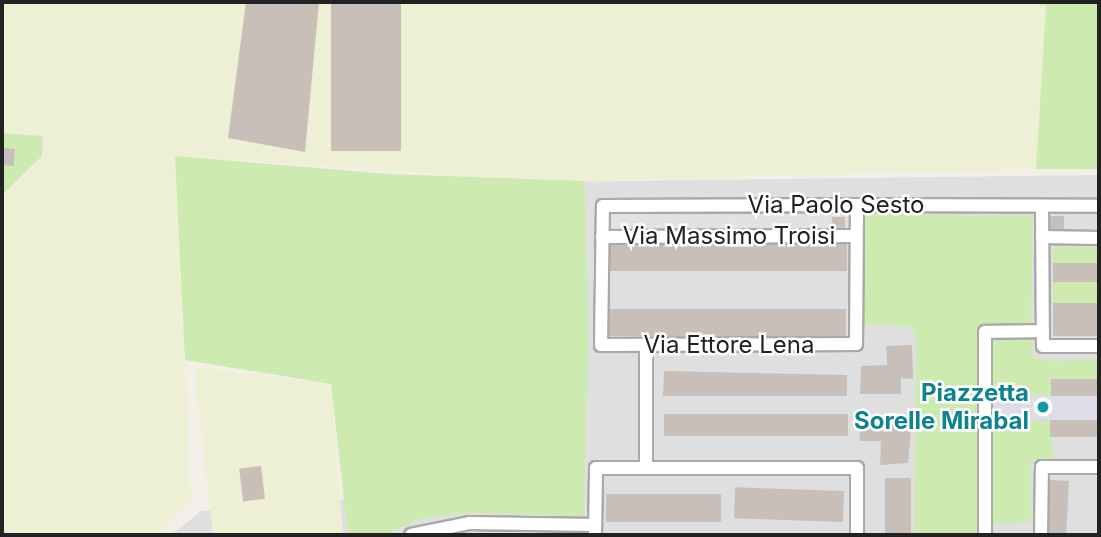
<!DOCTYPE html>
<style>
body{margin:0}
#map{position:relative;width:1101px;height:537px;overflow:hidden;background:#f2efe9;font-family:Inter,sans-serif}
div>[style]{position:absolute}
.residential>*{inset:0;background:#e0dfdf}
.farmland>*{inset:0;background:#eef0d5}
.grass>*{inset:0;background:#cdebb0;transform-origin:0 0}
.parking>*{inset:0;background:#e2e2e2;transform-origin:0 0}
.plaza>*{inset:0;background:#dddde8;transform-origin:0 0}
.building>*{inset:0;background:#c7bfb8;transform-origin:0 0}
.roads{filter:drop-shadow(2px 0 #a9a9a9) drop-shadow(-2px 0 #a9a9a9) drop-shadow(0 2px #a9a9a9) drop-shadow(0 -2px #a9a9a9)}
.minor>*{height:12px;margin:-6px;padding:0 6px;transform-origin:6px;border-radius:6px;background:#fff}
.dots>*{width:19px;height:19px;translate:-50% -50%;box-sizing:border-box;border:4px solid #fff;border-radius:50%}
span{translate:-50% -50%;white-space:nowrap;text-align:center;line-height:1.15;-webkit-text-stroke:5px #fff;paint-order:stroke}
.street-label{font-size:24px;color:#222}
.culture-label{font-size:24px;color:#0d838f;font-weight:700}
.right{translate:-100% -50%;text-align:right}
.frame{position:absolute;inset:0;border:4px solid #222;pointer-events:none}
</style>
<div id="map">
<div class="residential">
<i style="clip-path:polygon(1099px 175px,1099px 535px,171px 535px,201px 511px,543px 484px,556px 182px)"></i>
</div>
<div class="farmland">
<i style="clip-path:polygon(2px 2px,1028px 2px,1046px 6px,1036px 169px,556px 182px,176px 156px,191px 501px,156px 535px,2px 535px,3px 194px,42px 156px,43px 137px,2px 132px)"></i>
<i style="clip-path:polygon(194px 367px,331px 384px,343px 535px,213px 535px)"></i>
</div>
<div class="grass">
<i style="clip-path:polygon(1028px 2px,1099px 2px,1099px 169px,1036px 169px,1046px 6px)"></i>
<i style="clip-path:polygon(2px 133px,43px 136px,42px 156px,3px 194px,2px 208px)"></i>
<i style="clip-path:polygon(175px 156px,388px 174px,585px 181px,588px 343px,584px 516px,469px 513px,423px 518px,384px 535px,348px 535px,331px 384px,185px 360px)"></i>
<i style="clip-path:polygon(863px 214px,1033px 216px,1031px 325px,984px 328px,980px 535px,914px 535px,916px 336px,909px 326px,864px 325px)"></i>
<i style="left:1053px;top:247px;width:46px;height:16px"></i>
<i style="left:1053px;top:282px;width:46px;height:21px"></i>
<i style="clip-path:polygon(987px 334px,1031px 334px,1033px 357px,1051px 361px,1099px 359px,1099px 379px,1052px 379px,1053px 396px,988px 395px)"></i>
<i style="clip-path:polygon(987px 419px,1050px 420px,1054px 459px,1031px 460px,1031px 522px,988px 524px)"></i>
</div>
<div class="parking">
<i style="left:828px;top:215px;width:13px;height:220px;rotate:90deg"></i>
</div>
<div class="plaza">
<i style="left:988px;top:395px;width:111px;height:24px;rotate:1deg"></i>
</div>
<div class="building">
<i style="clip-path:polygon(246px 2px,319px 2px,305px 152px,228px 138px)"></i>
<i style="left:331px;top:2px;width:70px;height:149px"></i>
<i style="left:3px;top:148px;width:12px;height:17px;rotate:5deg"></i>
<i style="left:1049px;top:216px;width:15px;height:15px"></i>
<i style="left:832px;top:217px;width:13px;height:14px"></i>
<i style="left:847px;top:243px;width:28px;height:240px;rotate:90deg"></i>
<i style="left:1053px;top:263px;width:46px;height:19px"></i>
<i style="left:1053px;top:303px;width:46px;height:33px"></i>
<i style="left:846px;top:309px;width:27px;height:241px;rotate:90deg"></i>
<i style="clip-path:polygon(912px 345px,913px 379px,901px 378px,901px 394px,860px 394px,861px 366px,887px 365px,886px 346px)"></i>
<i style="clip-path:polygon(664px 371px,847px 375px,847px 396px,663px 396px)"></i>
<i style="left:1051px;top:379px;width:48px;height:17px"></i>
<i style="left:664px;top:414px;width:184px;height:22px"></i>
<i style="clip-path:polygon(897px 418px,898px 428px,911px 429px,908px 463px,880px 465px,881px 441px,860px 441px,859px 419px)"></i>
<i style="left:1050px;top:420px;width:49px;height:17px"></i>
<i style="left:261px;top:466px;width:33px;height:22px;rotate:83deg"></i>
<i style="left:911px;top:478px;width:57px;height:26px;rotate:90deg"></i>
<i style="left:1048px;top:480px;width:21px;height:55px;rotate:3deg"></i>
<i style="left:844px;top:491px;width:31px;height:109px;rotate:92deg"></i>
<i style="left:606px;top:494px;width:115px;height:28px"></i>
</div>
<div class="roads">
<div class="minor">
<i style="left:857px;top:205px;width:139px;rotate:90.4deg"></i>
<i style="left:856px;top:344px;width:255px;rotate:179.8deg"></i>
<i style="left:601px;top:345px;width:139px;rotate:-89.2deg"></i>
<i style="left:603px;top:206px;width:254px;rotate:-0.2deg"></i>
<i style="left:857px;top:205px;width:242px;rotate:0.2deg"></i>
<i style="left:1042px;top:206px;width:140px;rotate:89.6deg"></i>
<i style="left:1043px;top:346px;width:56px"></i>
<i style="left:602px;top:237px;width:254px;rotate:-0.2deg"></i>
<i style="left:1042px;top:237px;width:57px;rotate:1deg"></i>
<i style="left:646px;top:468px;width:123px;rotate:-90deg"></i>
<i style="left:411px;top:535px;width:59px;rotate:-11.7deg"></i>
<i style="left:469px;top:523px;width:126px;rotate:0.9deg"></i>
<i style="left:595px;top:535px;width:67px;rotate:-89.1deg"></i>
<i style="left:596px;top:468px;width:261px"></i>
<i style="left:857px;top:468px;width:67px;rotate:90deg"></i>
<i style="left:985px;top:535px;width:203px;rotate:-90deg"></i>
<i style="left:985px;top:332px;width:58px;rotate:-1deg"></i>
<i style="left:1041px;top:535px;width:68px;rotate:-89.2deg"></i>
<i style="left:1042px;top:467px;width:57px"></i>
</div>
</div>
<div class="dots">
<i style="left:1043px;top:407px;background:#0f9aa8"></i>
</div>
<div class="street-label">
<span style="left:836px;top:205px">Via Paolo Sesto</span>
<span style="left:729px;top:236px">Via Massimo Troisi</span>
<span style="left:729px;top:345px">Via Ettore Lena</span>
</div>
<div class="culture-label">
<span class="right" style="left:1029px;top:407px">Piazzetta<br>Sorelle Mirabal</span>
</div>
<div class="frame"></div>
</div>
